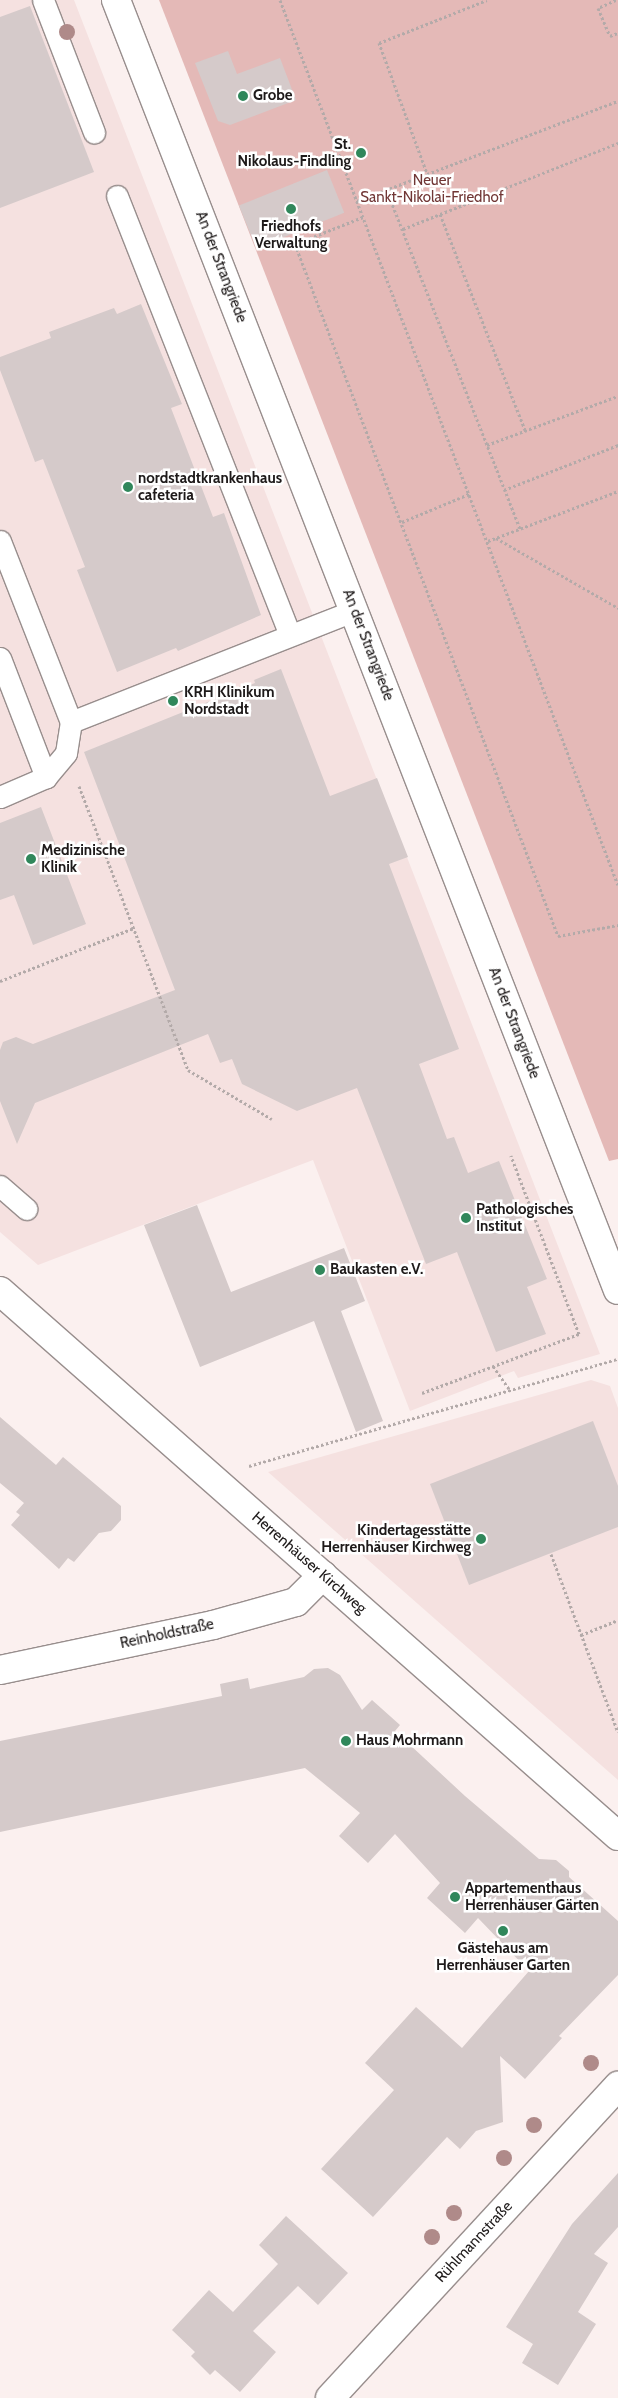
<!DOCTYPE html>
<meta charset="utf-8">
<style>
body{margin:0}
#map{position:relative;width:618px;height:2398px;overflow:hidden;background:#fbf0ef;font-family:Cabin,sans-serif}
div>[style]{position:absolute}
.built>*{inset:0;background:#f5e1e0}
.green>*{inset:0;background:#e4b9b7}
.building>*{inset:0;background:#d5caca;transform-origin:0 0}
.path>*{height:3px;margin-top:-1.5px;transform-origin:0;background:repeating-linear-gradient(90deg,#b3aaa9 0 2.5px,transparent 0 5px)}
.roads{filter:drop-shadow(1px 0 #988e8d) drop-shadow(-1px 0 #988e8d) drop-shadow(0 1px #988e8d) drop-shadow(0 -1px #988e8d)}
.service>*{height:21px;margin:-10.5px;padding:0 10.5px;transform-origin:10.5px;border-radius:10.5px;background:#fff}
.minor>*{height:28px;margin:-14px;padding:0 14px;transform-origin:14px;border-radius:14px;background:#fff}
.tertiary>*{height:28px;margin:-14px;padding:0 14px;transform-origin:14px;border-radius:14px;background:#fff}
.trees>*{width:16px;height:16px;margin:-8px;border-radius:50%;background:#af8a89}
.dots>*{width:14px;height:14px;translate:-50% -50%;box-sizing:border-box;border:2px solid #fff;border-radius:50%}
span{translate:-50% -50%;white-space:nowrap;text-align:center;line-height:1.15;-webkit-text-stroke:5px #fff;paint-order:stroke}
.poi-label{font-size:15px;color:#1e1a1a;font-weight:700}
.left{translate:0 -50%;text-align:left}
.right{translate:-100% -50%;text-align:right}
.park-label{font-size:15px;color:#703635}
.street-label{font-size:15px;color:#1e1a1a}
</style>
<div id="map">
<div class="built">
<i style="clip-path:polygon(0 0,74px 0,600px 1354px,518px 1378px,514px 1371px,410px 1411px,313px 1160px,38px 1265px,0 1232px)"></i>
<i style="clip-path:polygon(591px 1380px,610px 1386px,618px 1408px,618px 1780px,268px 1472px)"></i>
</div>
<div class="green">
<i style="clip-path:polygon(159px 0,618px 0,618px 1159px,609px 1161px)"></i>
</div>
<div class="building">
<i style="clip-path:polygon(30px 6px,94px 172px,0 208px,0 17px)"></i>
<i style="clip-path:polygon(228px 51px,237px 74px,280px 58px,296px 100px,230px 125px,218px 121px,195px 63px)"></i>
<i style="left:327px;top:170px;width:46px;height:95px;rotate:68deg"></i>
<i style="clip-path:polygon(141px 304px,182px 404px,171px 408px,213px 517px,224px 513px,261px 615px,178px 651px,176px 648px,117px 672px,77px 570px,85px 567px,43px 459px,35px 462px,0 370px,0 357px,51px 338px,49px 332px,114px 308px,117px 314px)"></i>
<i style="clip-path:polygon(281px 669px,330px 796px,377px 778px,408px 857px,389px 864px,459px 1049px,419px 1064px,447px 1139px,454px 1137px,468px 1173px,499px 1161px,547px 1279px,527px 1287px,546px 1334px,496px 1352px,457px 1252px,426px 1264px,357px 1088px,297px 1111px,242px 1084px,232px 1059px,220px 1063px,208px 1034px,35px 1103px,17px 1144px,0 1101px,0 1050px,3px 1042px,16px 1037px,33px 1044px,175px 990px,84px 752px,255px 683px,254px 680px)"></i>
<i style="clip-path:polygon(41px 807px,86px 924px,33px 945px,14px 895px,0 900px,0 823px)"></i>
<i style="clip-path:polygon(197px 1205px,231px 1292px,344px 1248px,365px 1301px,341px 1311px,383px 1421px,356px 1432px,314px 1321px,200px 1367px,144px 1225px)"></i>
<i style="clip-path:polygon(0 1417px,56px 1465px,63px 1457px,121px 1506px,121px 1520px,111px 1531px,99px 1533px,74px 1562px,68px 1558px,59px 1569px,11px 1525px,20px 1515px,16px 1512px,24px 1503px,0 1483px)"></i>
<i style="clip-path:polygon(593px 1421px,618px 1486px,618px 1527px,469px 1585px,430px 1484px)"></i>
<i style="clip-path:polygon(328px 1668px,340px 1675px,362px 1710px,372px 1700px,400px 1725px,395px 1731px,465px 1796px,539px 1859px,556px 1860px,569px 1871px,569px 1877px,618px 1921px,618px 1975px,559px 2036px,562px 2038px,525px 2079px,500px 2056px,503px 2122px,476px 2131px,460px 2149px,447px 2137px,373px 2217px,321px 2169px,394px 2090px,365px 2063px,416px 2007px,462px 2048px,529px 1971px,478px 1918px,465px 1933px,427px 1898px,440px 1883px,395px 1834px,368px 1863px,339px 1836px,360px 1813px,305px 1768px,0 1832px,0 1741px,222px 1696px,220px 1684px,248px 1678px,250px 1689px,304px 1677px,314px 1669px)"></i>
<i style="clip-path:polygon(618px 2173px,618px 2227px,594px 2254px,608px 2263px,578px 2312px,596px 2324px,558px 2385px,522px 2363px,533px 2344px,506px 2327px,572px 2224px)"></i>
<i style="clip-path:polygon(286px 2216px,348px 2273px,318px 2305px,298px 2286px,253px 2331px,276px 2352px,240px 2392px,215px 2370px,210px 2375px,191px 2356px,195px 2352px,172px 2330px,209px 2290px,233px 2312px,278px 2264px,259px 2245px)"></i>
</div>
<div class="path">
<i style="left:280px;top:0;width:947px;rotate:69.1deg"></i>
<i style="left:616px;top:0;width:20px;rotate:156deg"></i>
<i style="left:598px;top:8px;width:30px;rotate:67deg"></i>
<i style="left:610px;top:36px;width:9px;rotate:-21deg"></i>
<i style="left:428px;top:176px;width:142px;rotate:-110.2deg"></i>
<i style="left:379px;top:43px;width:116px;rotate:-21.7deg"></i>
<i style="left:387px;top:191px;width:363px;rotate:68.5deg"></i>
<i style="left:357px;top:201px;width:280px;rotate:-21deg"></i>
<i style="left:440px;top:214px;width:232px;rotate:68.5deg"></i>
<i style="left:363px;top:217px;width:73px;rotate:158.3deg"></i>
<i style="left:295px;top:244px;width:740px;rotate:69.19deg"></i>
<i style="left:558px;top:936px;width:61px;rotate:-10.4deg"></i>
<i style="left:403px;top:229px;width:232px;rotate:-21.8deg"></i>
<i style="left:487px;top:445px;width:140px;rotate:-20.5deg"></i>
<i style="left:504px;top:490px;width:123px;rotate:-21.5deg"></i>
<i style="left:402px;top:522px;width:73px;rotate:-22.7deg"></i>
<i style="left:496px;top:538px;width:141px;rotate:29.8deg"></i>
<i style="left:488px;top:541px;width:139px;rotate:-21deg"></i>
<i style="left:79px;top:786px;width:304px;rotate:69deg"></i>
<i style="left:188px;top:1070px;width:97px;rotate:30.3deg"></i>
<i style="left:0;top:981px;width:144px;rotate:-21.6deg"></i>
<i style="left:493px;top:1366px;width:29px;rotate:55deg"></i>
<i style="left:422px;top:1393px;width:168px;rotate:-20.6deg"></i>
<i style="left:579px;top:1334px;width:191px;rotate:-110.9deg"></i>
<i style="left:249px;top:1466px;width:384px;rotate:-16.2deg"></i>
<i style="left:551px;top:1554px;width:190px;rotate:69.4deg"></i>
<i style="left:581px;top:1635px;width:40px;rotate:-22deg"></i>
</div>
<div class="roads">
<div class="service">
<i style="left:43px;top:0;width:142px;rotate:68.9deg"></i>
<i style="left:117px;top:196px;width:472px;rotate:68.5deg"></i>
<i style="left:0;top:541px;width:194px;rotate:68.6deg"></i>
<i style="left:71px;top:722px;width:305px;rotate:-21.5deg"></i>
<i style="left:0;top:658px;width:128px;rotate:68.9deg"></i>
<i style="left:0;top:797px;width:50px;rotate:-23.5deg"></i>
<i style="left:46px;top:777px;width:31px;rotate:-50deg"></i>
<i style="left:66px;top:753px;width:31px;rotate:-81deg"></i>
<i style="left:0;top:1186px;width:35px;rotate:41deg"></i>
</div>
<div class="minor">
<i style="left:116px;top:0;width:1384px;rotate:68.74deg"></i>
<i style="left:0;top:1670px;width:218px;rotate:-11.9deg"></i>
<i style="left:213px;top:1625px;width:86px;rotate:-15.5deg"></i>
<i style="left:296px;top:1602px;width:38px;rotate:-45deg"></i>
<i style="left:330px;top:2398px;width:425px;rotate:-47.3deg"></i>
</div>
<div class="tertiary">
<i style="left:0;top:1291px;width:824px;rotate:41.41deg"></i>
</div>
</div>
<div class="trees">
<i style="left:67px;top:32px"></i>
<i style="left:591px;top:2063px"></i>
<i style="left:534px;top:2125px"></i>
<i style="left:504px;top:2158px"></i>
<i style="left:454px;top:2213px"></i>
<i style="left:432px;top:2237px"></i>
</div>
<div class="dots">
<i style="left:243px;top:96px;background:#30875b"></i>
<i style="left:361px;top:153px;background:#30875b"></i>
<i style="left:291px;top:209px;background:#30875b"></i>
<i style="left:128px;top:487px;background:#30875b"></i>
<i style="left:173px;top:701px;background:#30875b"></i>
<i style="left:31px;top:859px;background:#30875b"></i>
<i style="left:466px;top:1218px;background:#30875b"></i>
<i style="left:320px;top:1270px;background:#30875b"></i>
<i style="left:481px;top:1539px;background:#30875b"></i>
<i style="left:346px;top:1741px;background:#30875b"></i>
<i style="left:455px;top:1897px;background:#30875b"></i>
<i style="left:503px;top:1931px;background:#30875b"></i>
</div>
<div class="poi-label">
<span class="left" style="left:253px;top:96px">Grobe</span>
<span class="right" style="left:351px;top:153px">St.<br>Nikolaus-Findling</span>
<span style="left:291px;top:235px">Friedhofs<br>Verwaltung</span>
<span class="left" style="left:138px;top:487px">nordstadtkrankenhaus<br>cafeteria</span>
<span class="left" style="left:184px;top:701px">KRH Klinikum<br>Nordstadt</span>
<span class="left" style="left:41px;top:859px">Medizinische<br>Klinik</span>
<span class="left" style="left:476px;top:1218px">Pathologisches<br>Institut</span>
<span class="left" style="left:330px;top:1270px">Baukasten e.V.</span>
<span class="right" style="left:471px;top:1539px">Kindertagesstätte<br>Herrenhäuser Kirchweg</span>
<span class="left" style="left:356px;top:1741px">Haus Mohrmann</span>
<span class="left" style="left:465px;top:1897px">Appartementhaus<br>Herrenhäuser Gärten</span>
<span style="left:503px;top:1957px">Gästehaus am<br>Herrenhäuser Garten</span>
</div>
<div class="park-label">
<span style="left:432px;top:189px">Neuer<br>Sankt-Nikolai-Friedhof</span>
</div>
<div class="street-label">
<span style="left:221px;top:267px;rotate:69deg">An der Strangriede</span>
<span style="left:368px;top:645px;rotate:69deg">An der Strangriede</span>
<span style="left:514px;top:1023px;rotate:69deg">An der Strangriede</span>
<span style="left:309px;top:1563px;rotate:41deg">Herrenhäuser Kirchweg</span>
<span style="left:167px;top:1634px;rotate:-12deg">Reinholdstraße</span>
<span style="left:474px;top:2242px;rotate:-47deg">Rühlmannstraße</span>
</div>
</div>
